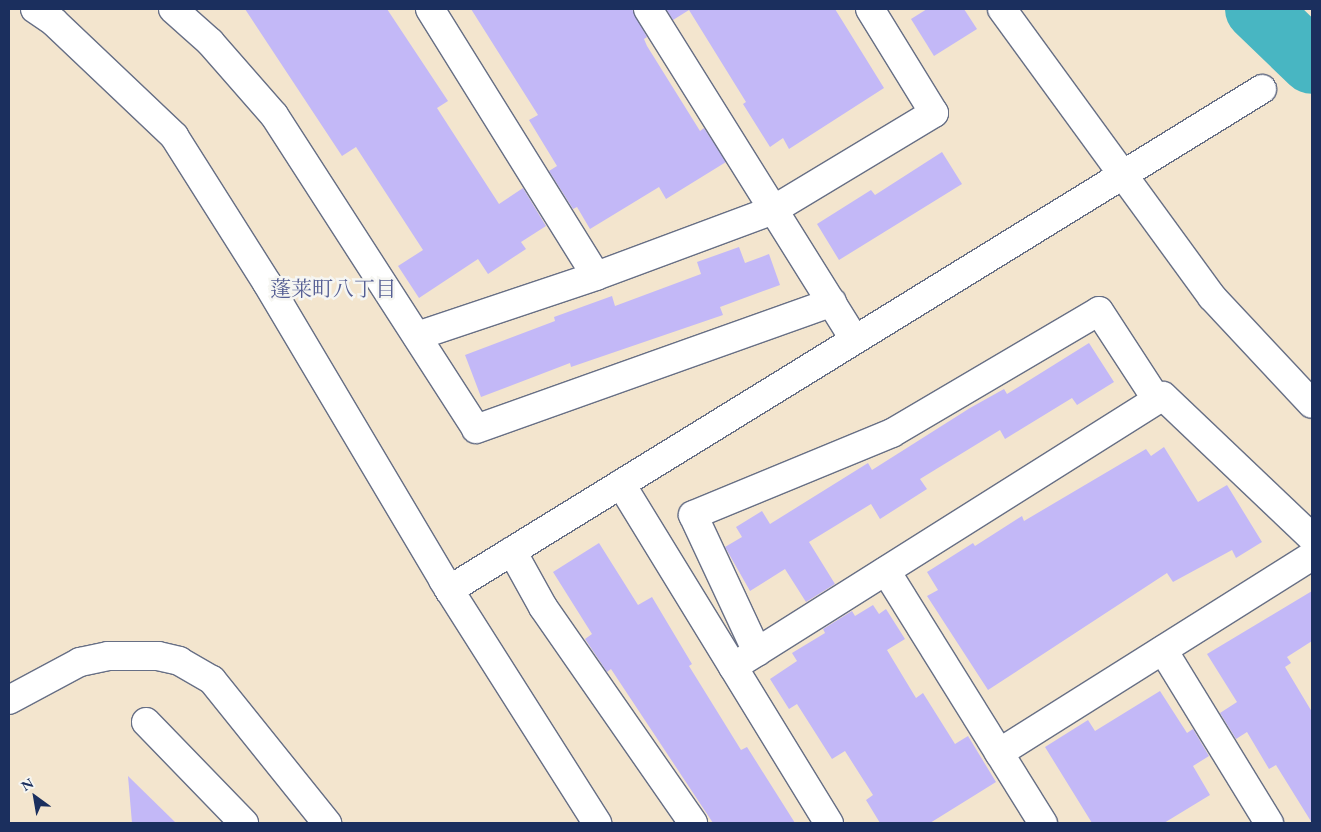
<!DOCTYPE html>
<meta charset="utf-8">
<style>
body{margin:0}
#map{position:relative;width:1321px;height:832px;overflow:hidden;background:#f3e5ce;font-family:"EB Garamond","Noto Serif JP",serif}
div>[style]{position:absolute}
.river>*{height:64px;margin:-32px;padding:0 32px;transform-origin:32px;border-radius:32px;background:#48b6c2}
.building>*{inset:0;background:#c3b8f7}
.roads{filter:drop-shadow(1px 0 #676f85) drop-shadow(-1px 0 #676f85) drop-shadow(0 1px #676f85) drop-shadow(0 -1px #676f85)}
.minor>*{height:28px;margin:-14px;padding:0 14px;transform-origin:14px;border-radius:14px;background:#fff}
span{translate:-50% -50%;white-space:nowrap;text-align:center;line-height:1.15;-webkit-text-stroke:5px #f6f6f2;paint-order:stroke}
.neighbourhood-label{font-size:21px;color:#565f94}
.frame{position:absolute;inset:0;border:10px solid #1b2f5e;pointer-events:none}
.north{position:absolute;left:10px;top:772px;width:50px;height:50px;-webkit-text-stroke:4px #f6f6f2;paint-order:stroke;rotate:328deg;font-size:14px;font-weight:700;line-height:20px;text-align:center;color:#1b2f5e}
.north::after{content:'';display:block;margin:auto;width:18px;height:22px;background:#1b2f5e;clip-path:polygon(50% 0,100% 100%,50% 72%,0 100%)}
</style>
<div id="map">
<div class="river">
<i style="left:1257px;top:9px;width:76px;rotate:43.9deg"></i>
</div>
<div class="building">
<i style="clip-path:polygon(245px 9px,387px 9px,448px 101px,437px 108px,499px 204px,523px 188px,546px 226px,521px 242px,526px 249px,488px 274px,478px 259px,419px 298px,398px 266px,423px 250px,356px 147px,342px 156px)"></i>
<i style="clip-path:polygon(471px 9px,632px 9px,647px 37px,644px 39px,647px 46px,700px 131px,704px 128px,726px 162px,666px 199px,659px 187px,590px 229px,577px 207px,573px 209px,549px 171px,557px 166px,529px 120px,538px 115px)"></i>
<i style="clip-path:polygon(666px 9px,835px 9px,884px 88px,789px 149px,783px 138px,770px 147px,743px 104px,746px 102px,689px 10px,673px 20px)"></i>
<i style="clip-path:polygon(927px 9px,964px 9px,977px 29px,934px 56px,911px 19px)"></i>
<i style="clip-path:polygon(942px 152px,962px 184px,839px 260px,817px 224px,871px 190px,875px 195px)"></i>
<i style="clip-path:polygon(739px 247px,745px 263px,769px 254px,780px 285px,720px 307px,723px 315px,571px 367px,570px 363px,481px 397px,465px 355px,555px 321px,554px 317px,612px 296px,615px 306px,701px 274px,697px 262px)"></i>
<i style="clip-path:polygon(1089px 343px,1114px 382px,1077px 405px,1072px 398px,1005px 439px,1000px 430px,920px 479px,927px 489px,880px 519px,871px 504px,809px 542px,835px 584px,806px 602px,785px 569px,750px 591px,725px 547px,742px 537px,736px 527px,762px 511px,770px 524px,868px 463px,872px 470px,970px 408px,1004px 389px,1007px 394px)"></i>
<i style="clip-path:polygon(1164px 447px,1198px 502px,1227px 485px,1262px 542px,1236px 558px,1232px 550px,1173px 582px,1167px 573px,988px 690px,927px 596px,938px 590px,927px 572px,973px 543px,975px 546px,1022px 516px,1024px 521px,1146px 449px,1151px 456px)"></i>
<i style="clip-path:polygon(599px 543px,638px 605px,652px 597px,692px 664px,689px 666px,741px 750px,747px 747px,795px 823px,713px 823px,611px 669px,607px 672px,585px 639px,592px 634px,553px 572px)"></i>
<i style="clip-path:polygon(1312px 591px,1312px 641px,1287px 657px,1291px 663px,1285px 667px,1312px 712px,1312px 823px,1276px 765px,1269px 769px,1247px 732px,1236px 739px,1220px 713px,1237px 702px,1207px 654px)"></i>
<i style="clip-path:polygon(873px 605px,879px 614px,886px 609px,905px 639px,887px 650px,916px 698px,923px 693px,955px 744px,968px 736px,996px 782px,930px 823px,880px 823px,866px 800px,873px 795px,845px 751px,832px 759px,797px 704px,789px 709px,770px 679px,797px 661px,792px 653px,825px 633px,823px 629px,852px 611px,855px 616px)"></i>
<i style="clip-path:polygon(1160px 691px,1187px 733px,1193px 729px,1209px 756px,1193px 766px,1210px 795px,1164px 823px,1092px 823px,1045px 747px,1088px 720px,1095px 731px)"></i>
<i style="clip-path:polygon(128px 776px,176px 823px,132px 823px)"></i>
</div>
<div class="roads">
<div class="minor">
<i style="left:35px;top:9px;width:23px;rotate:34deg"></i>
<i style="left:54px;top:22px;width:166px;rotate:43.5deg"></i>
<i style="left:174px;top:136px;width:174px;rotate:57.7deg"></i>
<i style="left:267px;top:283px;width:345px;rotate:59.3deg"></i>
<i style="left:443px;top:580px;width:288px;rotate:57.6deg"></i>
<i style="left:173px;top:9px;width:50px;rotate:41.7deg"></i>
<i style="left:210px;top:42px;width:97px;rotate:48.8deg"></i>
<i style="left:274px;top:115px;width:373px;rotate:57.2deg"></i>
<i style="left:476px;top:429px;width:378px;rotate:-19.6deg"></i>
<i style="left:430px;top:9px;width:314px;rotate:58.1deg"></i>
<i style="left:648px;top:9px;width:390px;rotate:58deg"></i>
<i style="left:1002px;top:9px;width:356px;rotate:53.9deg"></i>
<i style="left:1212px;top:297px;width:146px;rotate:46.9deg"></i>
<i style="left:417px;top:336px;width:189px;rotate:-18.5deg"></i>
<i style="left:596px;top:276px;width:189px;rotate:-20.4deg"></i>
<i style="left:773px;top:210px;width:188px;rotate:-31.1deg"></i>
<i style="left:934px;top:113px;width:122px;rotate:-121.6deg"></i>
<i style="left:621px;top:484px;width:398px;rotate:58.5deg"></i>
<i style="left:512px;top:551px;width:64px;rotate:61deg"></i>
<i style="left:543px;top:607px;width:263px;rotate:55.2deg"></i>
<i style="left:886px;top:571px;width:297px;rotate:58.1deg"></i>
<i style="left:449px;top:590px;width:955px;rotate:-31.64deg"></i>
<i style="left:1163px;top:650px;width:203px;rotate:58.5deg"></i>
<i style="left:757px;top:652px;width:151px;rotate:-115deg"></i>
<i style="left:693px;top:515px;width:215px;rotate:-22.4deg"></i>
<i style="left:892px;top:433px;width:240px;rotate:-30.5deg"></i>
<i style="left:1099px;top:311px;width:106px;rotate:56.9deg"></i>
<i style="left:733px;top:667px;width:508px;rotate:-32.22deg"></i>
<i style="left:1163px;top:396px;width:206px;rotate:43.6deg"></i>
<i style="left:9px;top:700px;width:81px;rotate:-28.2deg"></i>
<i style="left:80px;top:662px;width:29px;rotate:-12deg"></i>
<i style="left:108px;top:656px;width:50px"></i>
<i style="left:158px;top:656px;width:22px;rotate:13deg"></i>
<i style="left:179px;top:661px;width:38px;rotate:30deg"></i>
<i style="left:212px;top:680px;width:184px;rotate:51.2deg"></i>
<i style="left:146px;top:722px;width:141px;rotate:45.9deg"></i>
<i style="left:999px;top:753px;width:370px;rotate:-32.2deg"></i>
</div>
</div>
<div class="neighbourhood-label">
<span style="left:333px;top:289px">蓬莱町八丁目</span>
</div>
<div class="frame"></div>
<div class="north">N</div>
</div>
